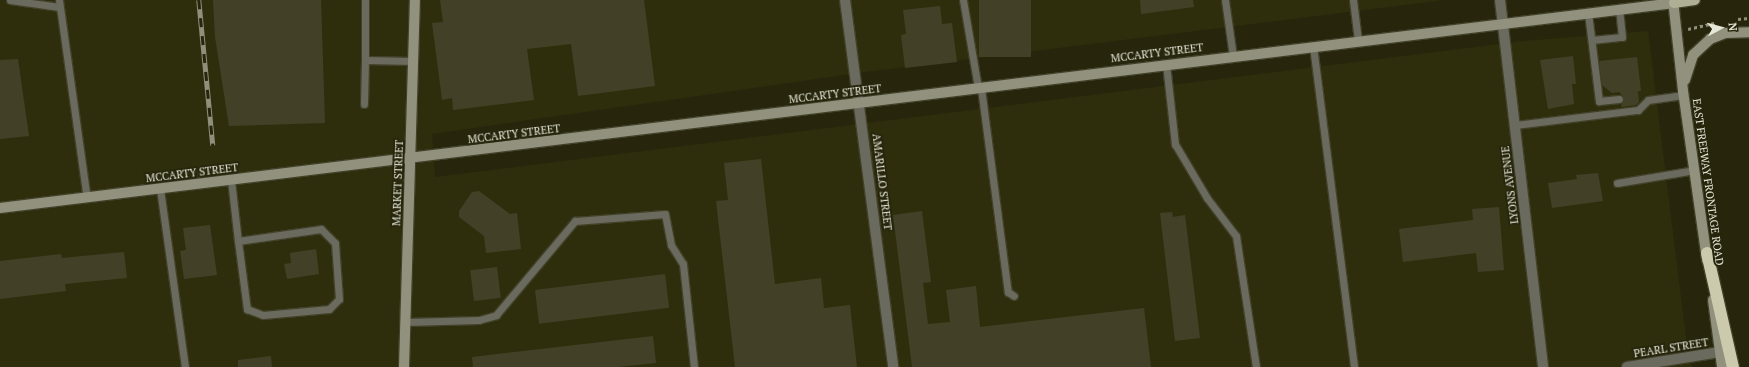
<!DOCTYPE html>
<style>
body{margin:0}
#map{position:relative;width:1749px;height:367px;overflow:hidden;background:#27260d;font-family:"PT Serif",serif}
div>[style]{position:absolute}
.built>*{inset:0;background:#2f2e0c}
.building>*{inset:0;background:#424128;transform-origin:0 0}
.path>*{height:2.5px;margin-top:-1.25px;transform-origin:0;background:repeating-linear-gradient(90deg,#8f8f7b 0 3px,transparent 0 6px)}
.roads{filter:drop-shadow(1px 0 #424129) drop-shadow(-1px 0 #424129) drop-shadow(0 1px #424129) drop-shadow(0 -1px #424129)}
.lane>*{height:7px;margin:-3.5px;padding:0 3.5px;transform-origin:3.5px;border-radius:3.5px;background:#6a6a5e}
.street>*{height:10px;margin:-5px;padding:0 5px;transform-origin:5px;border-radius:5px;background:#6a6a5e}
.secondary>*{height:10px;margin:-5px;padding:0 5px;transform-origin:5px;border-radius:5px;background:#91917e}
.primary>*{height:10px;margin:-5px;padding:0 5px;transform-origin:5px;border-radius:5px;background:#afaf96}
.highway>*{height:12px;margin:-6px;padding:0 6px;transform-origin:6px;border-radius:6px;background:#cbcaac}
.rail>*{height:4.5px;margin-top:-2.25px;transform-origin:0;background:repeating-linear-gradient(90deg,#27260d 0 9px,#8f8f7b 0 18px);box-sizing:border-box;border-block:1px solid #8f8f7b}
span{translate:-50% -50%;white-space:nowrap;text-align:center;line-height:1.15;-webkit-text-stroke:4px #27260d;paint-order:stroke}
.street-label{font-size:11px;color:#e7e7d8}
.north{position:absolute;left:1701px;top:8px;width:40px;height:40px;-webkit-text-stroke:3px #27260d;paint-order:stroke;rotate:84deg;font-size:11px;font-weight:700;line-height:16px;text-align:center;color:#e7e7d8}
.north::after{content:'';display:block;margin:auto;width:14px;height:18px;background:#e7e7d8;clip-path:polygon(50% 0,100% 100%,50% 72%,0 100%)}
</style>
<div id="map">
<div class="built">
<i style="clip-path:polygon(0 0,1444px 0,865px 72px,432px 134px,435px 177px,1524px 41px,1648px 31px,1686px 338px,1692px 367px,0 367px)"></i>
</div>
<div class="building">
<i style="clip-path:polygon(213px 0,321px 0,325px 123px,229px 126px,215px 37px)"></i>
<i style="clip-path:polygon(440px 0,644px 0,655px 86px,578px 96px,571px 44px,527px 49px,534px 100px,453px 110px,452px 98px,442px 100px,432px 23px,443px 22px)"></i>
<i style="left:979px;top:0;width:52px;height:57px"></i>
<i style="clip-path:polygon(1140px 0,1193px 0,1194px 7px,1141px 14px)"></i>
<i style="clip-path:polygon(940px 6px,942px 24px,952px 23px,957px 62px,905px 68px,901px 35px,906px 34px,903px 10px)"></i>
<i style="clip-path:polygon(1573px 56px,1576px 84px,1572px 84px,1574px 104px,1548px 109px,1540px 60px)"></i>
<i style="clip-path:polygon(1637px 57px,1641px 91px,1638px 91px,1639px 102px,1636px 105px,1621px 107px,1623px 96px,1619px 92px,1612px 93px,1602px 85px,1599px 61px)"></i>
<i style="clip-path:polygon(18px 59px,29px 136px,0 139px,0 60px)"></i>
<i style="clip-path:polygon(761px 159px,775px 284px,821px 278px,824px 308px,850px 305px,857px 367px,735px 367px,716px 201px,728px 200px,724px 163px)"></i>
<i style="clip-path:polygon(1598px 173px,1603px 201px,1552px 208px,1548px 183px,1577px 179px,1576px 175px)"></i>
<i style="clip-path:polygon(479px 191px,510px 214px,517px 213px,521px 249px,486px 253px,484px 236px,459px 217px,459px 211px,472px 192px)"></i>
<i style="clip-path:polygon(1499px 207px,1504px 270px,1478px 272px,1476px 253px,1403px 262px,1399px 229px,1473px 220px,1472px 209px)"></i>
<i style="clip-path:polygon(922px 211px,931px 282px,923px 283px,928px 324px,950px 322px,946px 290px,976px 286px,980px 327px,1144px 308px,1151px 367px,912px 367px,893px 215px)"></i>
<i style="clip-path:polygon(1172px 212px,1173px 217px,1185px 215px,1200px 338px,1175px 341px,1160px 213px)"></i>
<i style="clip-path:polygon(210px 225px,217px 275px,184px 279px,180px 251px,186px 250px,183px 228px)"></i>
<i style="clip-path:polygon(316px 249px,319px 274px,287px 279px,284px 264px,291px 263px,290px 253px)"></i>
<i style="clip-path:polygon(124px 252px,127px 278px,65px 284px,66px 291px,0 299px,0 261px,61px 254px,62px 258px)"></i>
<i style="left:497px;top:267px;width:31px;height:27px;rotate:83deg"></i>
<i style="left:665px;top:274px;width:34px;height:131px;rotate:83deg"></i>
<i style="clip-path:polygon(653px 336px,656px 363px,618px 367px,473px 367px,472px 357px)"></i>
<i style="clip-path:polygon(271px 356px,272px 367px,238px 367px,238px 360px)"></i>
</div>
<div class="path">
<i style="left:1738px;top:19px;width:11px;rotate:-5deg"></i>
<i style="left:1688px;top:29px;width:28px;rotate:-13deg"></i>
</div>
<div class="roads">
<div class="lane">
<i style="left:10px;top:0;width:50px;rotate:8deg"></i>
<i style="left:59px;top:0;width:200px;rotate:82deg"></i>
<i style="left:963px;top:0;width:89px;rotate:80.3deg"></i>
<i style="left:1225px;top:0;width:57px;rotate:81.9deg"></i>
<i style="left:1353px;top:0;width:40px;rotate:82.9deg"></i>
<i style="left:1588px;top:13px;width:89px;rotate:82.9deg"></i>
<i style="left:1599px;top:101px;width:20px;rotate:-6deg"></i>
<i style="left:1592px;top:40px;width:30px;rotate:-6deg"></i>
<i style="left:1622px;top:37px;width:28px;rotate:-96deg"></i>
<i style="left:1313px;top:46px;width:324px;rotate:82.7deg"></i>
<i style="left:365px;top:60px;width:60px;rotate:-90deg"></i>
<i style="left:1166px;top:64px;width:81px;rotate:83.6deg"></i>
<i style="left:1175px;top:144px;width:63px;rotate:59.3deg"></i>
<i style="left:1207px;top:198px;width:48px;rotate:52.7deg"></i>
<i style="left:1236px;top:236px;width:133px;rotate:81.3deg"></i>
<i style="left:981px;top:88px;width:206px;rotate:82.5deg"></i>
<i style="left:1008px;top:292px;width:7px;rotate:34deg"></i>
<i style="left:364px;top:104px;width:44px;rotate:-88.7deg"></i>
<i style="left:365px;top:60px;width:48px;rotate:1.2deg"></i>
<i style="left:1515px;top:125px;width:124px;rotate:-7deg"></i>
<i style="left:1638px;top:110px;width:14px;rotate:-45deg"></i>
<i style="left:1648px;top:100px;width:36px;rotate:-8deg"></i>
<i style="left:231px;top:180px;width:61px;rotate:83.5deg"></i>
<i style="left:238px;top:241px;width:69px;rotate:82.5deg"></i>
<i style="left:247px;top:309px;width:17px;rotate:21deg"></i>
<i style="left:263px;top:315px;width:66px;rotate:-5.2deg"></i>
<i style="left:329px;top:309px;width:14px;rotate:-45deg"></i>
<i style="left:339px;top:299px;width:56px;rotate:-94.1deg"></i>
<i style="left:335px;top:243px;width:20px;rotate:-135deg"></i>
<i style="left:321px;top:229px;width:84px;rotate:171.8deg"></i>
<i style="left:1617px;top:183px;width:79px;rotate:-9.5deg"></i>
<i style="left:160px;top:189px;width:180px;rotate:82deg"></i>
<i style="left:406px;top:322px;width:73px;rotate:-1.6deg"></i>
<i style="left:479px;top:320px;width:18px;rotate:-16deg"></i>
<i style="left:496px;top:315px;width:123px;rotate:-50deg"></i>
<i style="left:575px;top:221px;width:90px;rotate:-4.4deg"></i>
<i style="left:665px;top:214px;width:32px;rotate:79deg"></i>
<i style="left:671px;top:245px;width:22px;rotate:58deg"></i>
<i style="left:683px;top:264px;width:104px;rotate:83.9deg"></i>
</div>
<div class="street">
<i style="left:845px;top:0;width:370px;rotate:82.5deg"></i>
<i style="left:1500px;top:0;width:370px;rotate:83.3deg"></i>
<i style="left:1627px;top:367px;width:94px;rotate:-9.2deg"></i>
</div>
<div class="secondary">
<i style="left:1673px;top:0;width:92px;rotate:83.7deg"></i>
<i style="left:1683px;top:91px;width:171px;rotate:81.9deg"></i>
<i style="left:1685px;top:80px;width:26px;rotate:-72deg"></i>
<i style="left:1693px;top:55px;width:23px;rotate:-43deg"></i>
<i style="left:1710px;top:39px;width:17px;rotate:-21deg"></i>
<i style="left:1726px;top:33px;width:23px;rotate:-2deg"></i>
<i style="left:0;top:208px;width:1687px;rotate:-6.98deg"></i>
<i style="left:1713px;top:300px;width:68px;rotate:82.3deg"></i>
<i style="left:404px;top:367px;width:367px;rotate:-88.3deg"></i>
</div>
<div class="primary">
<i style="left:1674px;top:3px;width:21px;rotate:-8deg"></i>
</div>
<div class="highway">
<i style="left:1707px;top:253px;width:117px;rotate:77.2deg"></i>
</div>
</div>
<div class="rail">
<i style="left:199px;top:0;width:146px;rotate:84.5deg"></i>
</div>
<div class="street-label">
<span style="left:1157px;top:53px;rotate:-7deg">MCCARTY STREET</span>
<span style="left:835px;top:94px;rotate:-7deg">MCCARTY STREET</span>
<span style="left:514px;top:134px;rotate:-7deg">MCCARTY STREET</span>
<span style="left:192px;top:173px;rotate:-7deg">MCCARTY STREET</span>
<span style="left:882px;top:182px;rotate:83deg">AMARILLO STREET</span>
<span style="left:1708px;top:182px;rotate:82deg">EAST FREEWAY FRONTAGE ROAD</span>
<span style="left:398px;top:183px;rotate:-88deg">MARKET STREET</span>
<span style="left:1510px;top:185px;rotate:-97deg">LYONS AVENUE</span>
<span style="left:1671px;top:348px;rotate:-9deg">PEARL STREET</span>
</div>
<div class="north">N</div>
</div>
